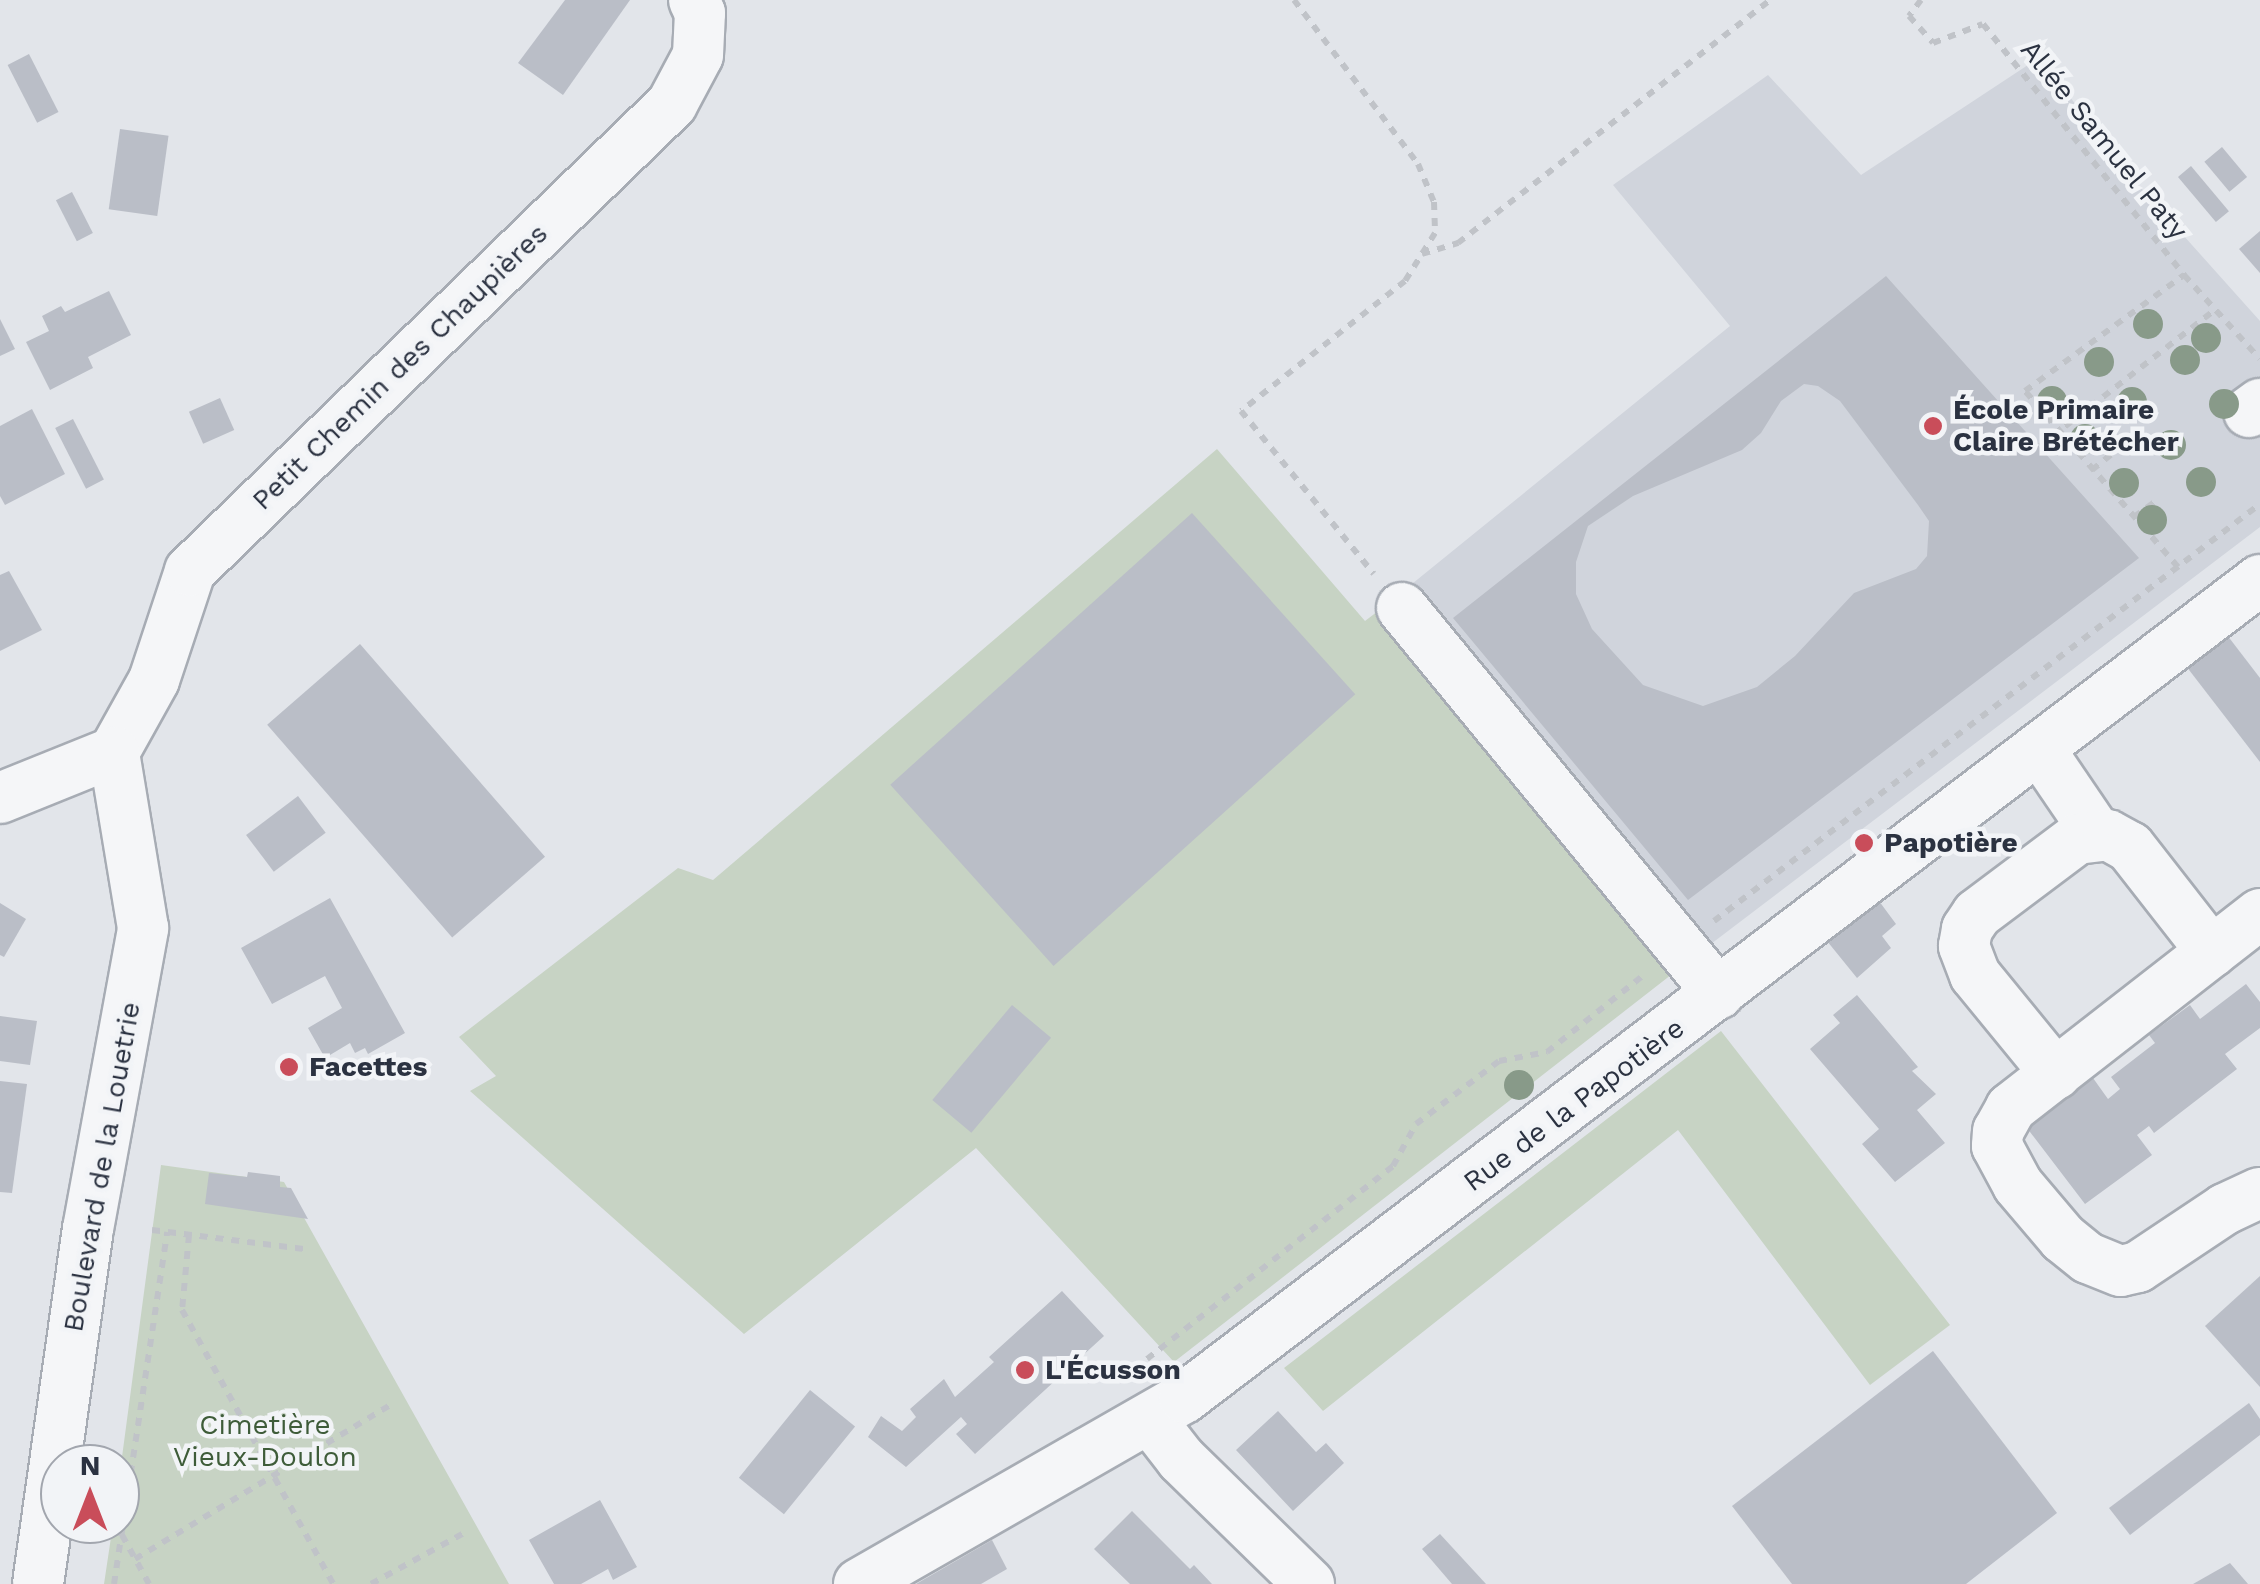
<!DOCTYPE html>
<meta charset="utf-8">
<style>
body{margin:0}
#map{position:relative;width:2260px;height:1584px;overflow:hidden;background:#e2e5ea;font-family:"Work Sans",sans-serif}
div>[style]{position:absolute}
.built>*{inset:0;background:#d0d4dc}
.green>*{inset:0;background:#c7d3c4}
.building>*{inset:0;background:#babec7;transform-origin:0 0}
.path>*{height:6px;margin-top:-3px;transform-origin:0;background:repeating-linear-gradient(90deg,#c0c3c8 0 8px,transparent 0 16px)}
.roads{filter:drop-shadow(2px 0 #a7acb4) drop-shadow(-2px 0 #a7acb4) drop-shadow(0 2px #a7acb4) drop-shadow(0 -2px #a7acb4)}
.minor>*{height:50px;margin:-25px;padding:0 25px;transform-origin:25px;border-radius:25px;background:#f5f6f8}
.trees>*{width:30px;height:30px;margin:-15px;border-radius:50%;background:#889a89}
.dots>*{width:28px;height:28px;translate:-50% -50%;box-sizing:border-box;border:5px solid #f2f4f7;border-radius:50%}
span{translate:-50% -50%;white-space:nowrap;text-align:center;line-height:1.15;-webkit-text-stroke:9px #f2f4f7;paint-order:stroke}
.street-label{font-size:28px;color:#2b3241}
.poi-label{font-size:28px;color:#2b3241;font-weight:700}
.left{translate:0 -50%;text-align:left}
.park-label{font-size:28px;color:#3e5c39}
.north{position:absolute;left:40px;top:1444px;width:100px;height:100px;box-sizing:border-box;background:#f2f4f7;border:2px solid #a2a6ae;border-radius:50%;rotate:0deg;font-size:28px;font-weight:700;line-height:40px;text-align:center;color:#2b3241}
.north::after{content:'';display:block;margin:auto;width:35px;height:45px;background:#c94d5a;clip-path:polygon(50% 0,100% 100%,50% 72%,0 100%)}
</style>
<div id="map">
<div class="built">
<i style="clip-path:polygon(2040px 57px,2124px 169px,2260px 321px,2260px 527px,1703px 950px,1386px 605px,1730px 326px,1613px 185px,1768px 75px,1861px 175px)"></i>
</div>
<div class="green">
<i style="clip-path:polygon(1217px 449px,1365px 621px,1386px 605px,1703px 950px,1174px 1362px,976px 1148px,744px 1334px,470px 1091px,496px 1076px,459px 1037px,678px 868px,713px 880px)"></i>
<i style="clip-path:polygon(1721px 1031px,1950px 1325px,1870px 1385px,1678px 1130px,1323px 1411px,1284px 1368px)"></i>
<i style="clip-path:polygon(161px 1165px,284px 1182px,509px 1584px,104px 1584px,113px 1524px,120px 1524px,120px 1472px)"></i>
</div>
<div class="building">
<i style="clip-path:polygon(565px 0,630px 0,563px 95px,518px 63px)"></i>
<i style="left:29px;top:54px;width:65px;height:24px;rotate:63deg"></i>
<i style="left:120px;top:129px;width:49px;height:81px;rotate:8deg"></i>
<i style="left:2222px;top:147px;width:39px;height:23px;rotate:50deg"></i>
<i style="left:2191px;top:166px;width:59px;height:17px;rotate:50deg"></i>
<i style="left:72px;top:192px;width:46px;height:18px;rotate:63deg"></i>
<i style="clip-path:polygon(2260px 231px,2260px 273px,2239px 249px)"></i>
<i style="clip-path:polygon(evenodd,1886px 276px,2139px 558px,1688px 900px,1453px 618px,1886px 276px,1804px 384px,1818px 386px,1840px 401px,1918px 505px,1929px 521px,1927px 556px,1916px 569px,1854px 593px,1795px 656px,1757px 687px,1703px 706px,1643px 685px,1592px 629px,1576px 594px,1576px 562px,1588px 526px,1633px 496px,1742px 450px,1761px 433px,1781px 401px,1804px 384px)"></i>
<i style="clip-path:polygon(109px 291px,131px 335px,88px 357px,93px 368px,50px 390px,26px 342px,49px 331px,42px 316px,61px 306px,65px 312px)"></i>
<i style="clip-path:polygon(0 319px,15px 349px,0 356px)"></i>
<i style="left:220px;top:398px;width:35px;height:34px;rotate:66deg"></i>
<i style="clip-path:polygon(32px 409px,65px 474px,5px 505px,0 496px,0 426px)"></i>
<i style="left:73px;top:419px;width:68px;height:20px;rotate:63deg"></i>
<i style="left:1192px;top:513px;width:244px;height:406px;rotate:48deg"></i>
<i style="clip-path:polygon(9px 571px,42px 630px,0 651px,0 575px)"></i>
<i style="clip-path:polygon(2227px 635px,2260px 678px,2260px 762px,2186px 666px)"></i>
<i style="left:360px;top:644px;width:282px;height:123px;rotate:49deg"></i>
<i style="left:298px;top:796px;width:46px;height:65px;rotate:53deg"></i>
<i style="clip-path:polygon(330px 898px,405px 1033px,368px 1054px,365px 1048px,355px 1053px,350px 1043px,325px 1058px,308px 1028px,342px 1008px,325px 976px,272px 1004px,241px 948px)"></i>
<i style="clip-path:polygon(1879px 901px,1896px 924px,1882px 936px,1891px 948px,1857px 978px,1827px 941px)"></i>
<i style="clip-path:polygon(0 903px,26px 919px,4px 957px,0 955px)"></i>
<i style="clip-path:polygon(2246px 984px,2260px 1002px,2260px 1028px,2225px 1054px,2237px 1069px,2154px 1133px,2149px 1126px,2137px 1135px,2152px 1155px,2085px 1204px,2027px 1128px,2093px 1078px,2108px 1099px,2120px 1089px,2111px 1077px,2155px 1043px,2149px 1035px,2190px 1005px,2200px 1019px)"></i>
<i style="clip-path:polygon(1857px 995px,1918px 1067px,1912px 1071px,1936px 1094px,1917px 1110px,1945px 1143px,1895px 1182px,1862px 1144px,1879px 1129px,1810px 1049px,1840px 1023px,1833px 1015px)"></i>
<i style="left:1012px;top:1005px;width:51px;height:124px;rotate:40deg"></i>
<i style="clip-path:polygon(0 1016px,37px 1021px,30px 1065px,0 1061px)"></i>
<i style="clip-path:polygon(0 1081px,27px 1084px,12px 1193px,0 1192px)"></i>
<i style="clip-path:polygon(248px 1172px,280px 1176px,280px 1187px,291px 1188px,308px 1219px,205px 1204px,209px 1173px,247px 1177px)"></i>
<i style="clip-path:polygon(2260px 1276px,2260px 1387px,2205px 1326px)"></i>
<i style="clip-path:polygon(1062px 1291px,1104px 1336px,975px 1454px,956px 1434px,967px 1424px,961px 1417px,906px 1467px,868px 1437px,881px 1416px,902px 1431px,916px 1417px,910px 1409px,944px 1379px,955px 1397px,994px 1362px,989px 1357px)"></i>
<i style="clip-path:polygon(1933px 1351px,2057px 1513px,1966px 1584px,1792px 1584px,1732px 1506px)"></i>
<i style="left:810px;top:1390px;width:58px;height:113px;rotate:39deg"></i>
<i style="clip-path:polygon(2249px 1403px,2260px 1419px,2260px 1435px,2130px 1535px,2109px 1508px)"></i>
<i style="clip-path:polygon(1278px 1411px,1316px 1452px,1326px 1443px,1344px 1463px,1293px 1511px,1236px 1450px)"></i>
<i style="clip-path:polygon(600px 1500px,637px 1567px,613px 1580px,608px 1569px,581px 1584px,554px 1584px,529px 1540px)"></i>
<i style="clip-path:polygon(1132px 1511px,1190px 1569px,1194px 1565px,1212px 1584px,1130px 1584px,1094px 1549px)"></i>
<i style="clip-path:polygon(1440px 1534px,1486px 1584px,1452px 1584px,1422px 1549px)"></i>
<i style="clip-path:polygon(992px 1540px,1007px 1569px,981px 1584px,916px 1584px)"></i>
<i style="clip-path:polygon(2230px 1563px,2248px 1584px,2193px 1584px)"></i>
</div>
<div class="path">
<i style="left:1294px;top:0;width:206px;rotate:52.9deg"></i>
<i style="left:1418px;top:164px;width:41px;rotate:67.2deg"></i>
<i style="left:1434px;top:202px;width:31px;rotate:88deg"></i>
<i style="left:1435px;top:233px;width:57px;rotate:122deg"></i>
<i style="left:1405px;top:281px;width:209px;rotate:141.6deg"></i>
<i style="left:1241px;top:411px;width:210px;rotate:50.8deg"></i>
<i style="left:1921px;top:0;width:20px;rotate:127deg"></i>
<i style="left:1909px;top:16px;width:36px;rotate:48deg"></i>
<i style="left:1933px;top:43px;width:53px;rotate:-20.8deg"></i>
<i style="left:1983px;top:24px;width:322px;rotate:51.3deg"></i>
<i style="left:2184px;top:275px;width:113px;rotate:47.9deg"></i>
<i style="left:1422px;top:254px;width:38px;rotate:-17deg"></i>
<i style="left:1458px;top:243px;width:395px;rotate:-37.9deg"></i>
<i style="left:2040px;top:446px;width:222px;rotate:-37.9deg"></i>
<i style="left:2092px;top:470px;width:28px;rotate:-39deg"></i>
<i style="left:2134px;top:517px;width:26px;rotate:-36deg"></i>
<i style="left:2178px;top:567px;width:233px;rotate:-131deg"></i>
<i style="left:2025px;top:391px;width:197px;rotate:-36.1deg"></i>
<i style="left:1714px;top:921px;width:687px;rotate:-37.37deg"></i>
<i style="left:152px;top:1230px;width:153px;rotate:7.1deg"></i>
<i style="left:189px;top:1235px;width:75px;rotate:95.3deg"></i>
<i style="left:182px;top:1310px;width:313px;rotate:61.1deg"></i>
<i style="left:1147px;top:1359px;width:313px;rotate:-38.1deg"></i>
<i style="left:1393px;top:1166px;width:48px;rotate:-61.3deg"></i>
<i style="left:1416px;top:1124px;width:104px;rotate:-37.2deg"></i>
<i style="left:1499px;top:1061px;width:49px;rotate:-10.6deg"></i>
<i style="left:1547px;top:1052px;width:125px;rotate:-38.5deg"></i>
<i style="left:122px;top:1535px;width:56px;rotate:61.1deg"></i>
<i style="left:135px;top:1559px;width:302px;rotate:-31.1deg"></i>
<i style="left:114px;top:1584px;width:356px;rotate:-81.4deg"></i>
<i style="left:371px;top:1584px;width:111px;rotate:-28.7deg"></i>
</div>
<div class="roads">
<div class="minor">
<i style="left:2249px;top:412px;width:14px;rotate:-36deg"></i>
<i style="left:1402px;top:608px;width:499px;rotate:50.6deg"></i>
<i style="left:2040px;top:750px;width:102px;rotate:55.8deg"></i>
<i style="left:114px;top:752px;width:82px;rotate:-60.9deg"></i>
<i style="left:154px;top:680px;width:115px;rotate:-71.7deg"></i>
<i style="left:190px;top:571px;width:671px;rotate:-44.09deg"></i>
<i style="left:672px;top:104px;width:55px;rotate:-62deg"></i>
<i style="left:698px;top:55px;width:42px;rotate:-87.3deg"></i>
<i style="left:700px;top:13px;width:14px;rotate:-115deg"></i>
<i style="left:0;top:798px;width:123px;rotate:-22deg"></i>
<i style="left:2260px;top:914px;width:316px;rotate:142.1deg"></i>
<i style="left:2011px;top:1108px;width:26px;rotate:119deg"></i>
<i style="left:1998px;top:1131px;width:15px;rotate:94deg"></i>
<i style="left:1997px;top:1146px;width:44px;rotate:61.7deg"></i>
<i style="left:2018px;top:1185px;width:70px;rotate:49.7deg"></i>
<i style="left:2063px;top:1238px;width:32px;rotate:39deg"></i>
<i style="left:2088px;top:1258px;width:35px;rotate:22deg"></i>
<i style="left:2121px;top:1271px;width:17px;rotate:-13deg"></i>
<i style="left:2138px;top:1267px;width:105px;rotate:-33.7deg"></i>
<i style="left:2225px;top:1209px;width:38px;rotate:-25deg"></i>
<i style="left:2056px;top:1074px;width:128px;rotate:-129.3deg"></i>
<i style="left:1975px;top:975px;width:31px;rotate:-111deg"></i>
<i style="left:1964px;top:946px;width:17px;rotate:-80deg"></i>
<i style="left:1967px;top:929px;width:18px;rotate:-56deg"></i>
<i style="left:1977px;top:914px;width:125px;rotate:-36.9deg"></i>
<i style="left:2077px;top:839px;width:31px;rotate:-7deg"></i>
<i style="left:2108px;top:835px;width:25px;rotate:29deg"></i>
<i style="left:2130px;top:847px;width:133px;rotate:52deg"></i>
<i style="left:1150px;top:1419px;width:51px;rotate:52.2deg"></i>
<i style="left:1181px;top:1459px;width:179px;rotate:44.3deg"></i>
<i style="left:38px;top:1584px;width:359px;rotate:-82deg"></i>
<i style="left:88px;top:1229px;width:306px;rotate:-79.6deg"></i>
<i style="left:143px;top:928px;width:178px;rotate:-99.4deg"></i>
<i style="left:859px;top:1584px;width:374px;rotate:-29.8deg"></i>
<i style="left:1184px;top:1398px;width:1352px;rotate:-37.24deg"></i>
</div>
</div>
<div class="trees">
<i style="left:2148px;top:324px"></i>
<i style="left:2206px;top:338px"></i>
<i style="left:2185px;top:360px"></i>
<i style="left:2099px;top:362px"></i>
<i style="left:2052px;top:401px"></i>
<i style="left:2132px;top:402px"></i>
<i style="left:2224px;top:404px"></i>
<i style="left:2085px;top:439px"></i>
<i style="left:2171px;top:445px"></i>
<i style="left:2201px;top:482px"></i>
<i style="left:2124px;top:483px"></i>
<i style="left:2152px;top:520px"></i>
<i style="left:1519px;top:1085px"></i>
</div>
<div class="dots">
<i style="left:1933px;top:426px;background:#c94d5a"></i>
<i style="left:1864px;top:843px;background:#c94d5a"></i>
<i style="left:289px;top:1067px;background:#c94d5a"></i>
<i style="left:1025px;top:1370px;background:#c94d5a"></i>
</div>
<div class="street-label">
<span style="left:2104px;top:140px;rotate:51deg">Allée Samuel Paty</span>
<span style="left:400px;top:367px;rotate:-44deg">Petit Chemin des Chaupières</span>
<span style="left:1574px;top:1105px;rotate:-37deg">Rue de la Papotière</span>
<span style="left:102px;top:1167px;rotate:-80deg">Boulevard de la Louetrie</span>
</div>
<div class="poi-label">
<span class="left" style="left:1953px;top:426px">École Primaire<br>Claire Brétécher</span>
<span class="left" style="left:1884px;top:843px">Papotière</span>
<span class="left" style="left:309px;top:1067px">Facettes</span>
<span class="left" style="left:1045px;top:1370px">L'Écusson</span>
</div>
<div class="park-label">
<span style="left:265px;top:1441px">Cimetière<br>Vieux-Doulon</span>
</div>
<div class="north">N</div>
</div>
